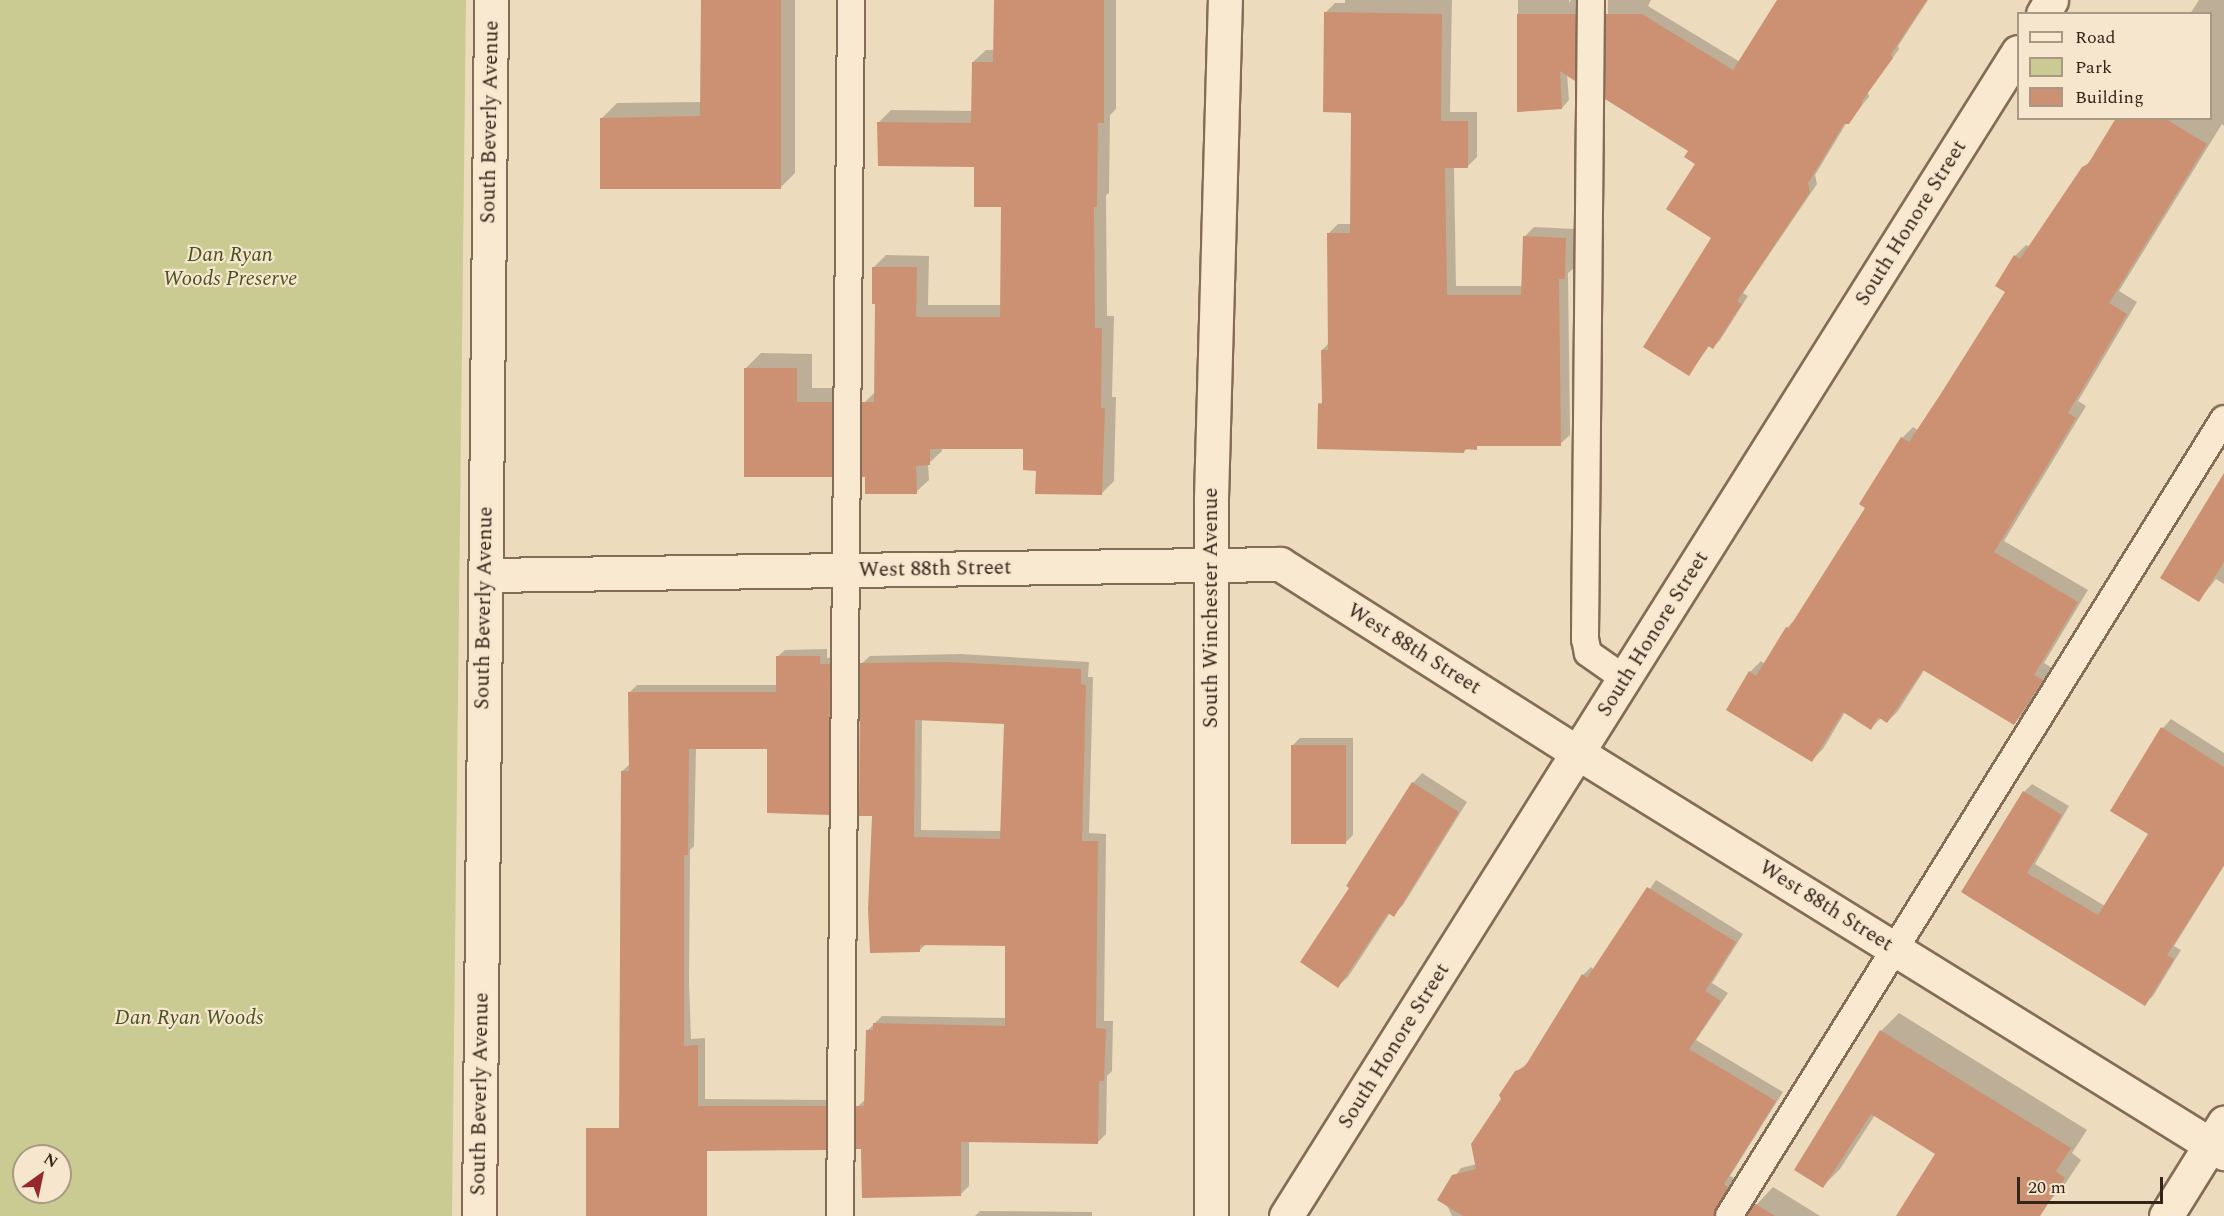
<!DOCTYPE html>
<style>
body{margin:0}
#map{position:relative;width:2224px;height:1216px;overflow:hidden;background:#eddbbd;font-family:Spectral,serif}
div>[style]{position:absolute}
.green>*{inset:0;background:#c9cb92}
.shadow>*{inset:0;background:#0003}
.building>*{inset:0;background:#cc9173;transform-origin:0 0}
.roads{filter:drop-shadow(2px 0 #856c56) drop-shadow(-2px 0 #856c56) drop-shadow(0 2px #856c56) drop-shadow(0 -2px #856c56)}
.lane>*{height:26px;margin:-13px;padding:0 13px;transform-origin:13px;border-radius:13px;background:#f9e9d0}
.street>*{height:33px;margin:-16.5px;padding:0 16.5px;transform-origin:16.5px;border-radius:16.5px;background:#f9e9d0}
span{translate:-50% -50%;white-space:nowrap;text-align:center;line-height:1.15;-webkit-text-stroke:4.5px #f5e6cd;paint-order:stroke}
.street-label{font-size:21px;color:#34251b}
.park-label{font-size:21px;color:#495122;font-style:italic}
.legend{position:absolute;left:2017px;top:12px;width:195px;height:108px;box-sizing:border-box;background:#f5e6cd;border:2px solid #a89986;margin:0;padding:8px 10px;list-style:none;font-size:18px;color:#34251b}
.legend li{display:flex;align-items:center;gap:12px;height:30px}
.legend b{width:30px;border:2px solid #a89986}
.north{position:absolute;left:12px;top:1144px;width:60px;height:60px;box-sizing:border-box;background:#f5e6cd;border:2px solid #a89986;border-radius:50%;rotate:33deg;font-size:16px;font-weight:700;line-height:24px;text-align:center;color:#34251b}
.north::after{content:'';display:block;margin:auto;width:21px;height:27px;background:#942730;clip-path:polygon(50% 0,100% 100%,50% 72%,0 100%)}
.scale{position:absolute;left:2017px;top:1177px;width:146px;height:27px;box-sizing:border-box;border:3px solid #34251b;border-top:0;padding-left:8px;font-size:18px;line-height:21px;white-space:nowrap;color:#34251b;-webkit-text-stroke:4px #f5e6cd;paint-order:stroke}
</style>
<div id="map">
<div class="green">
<i style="clip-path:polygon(evenodd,0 0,466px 0,452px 1216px,0 1216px,0 0,24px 1156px,60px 1156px,60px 1192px,24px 1192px,24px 1156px)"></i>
</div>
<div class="shadow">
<i style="clip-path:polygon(702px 0,795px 0,795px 173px,780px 188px,602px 118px,617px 103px,702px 102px)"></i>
<i style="clip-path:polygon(995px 0,1116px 0,1116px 109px,1110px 115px,1109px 193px,1106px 195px,1107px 316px,1114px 316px,1112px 397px,1116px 397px,1114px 481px,1102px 493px,1037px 470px,1024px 448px,942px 448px,942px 451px,928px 464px,929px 480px,916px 492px,864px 403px,876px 391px,876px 303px,873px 268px,886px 255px,929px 256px,928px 305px,1001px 305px,1003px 206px,976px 165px,879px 122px,891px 110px,973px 111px,973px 62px,986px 50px,994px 50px)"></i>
<i style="clip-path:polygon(1345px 0,1452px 0,1450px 112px,1477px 112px,1477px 157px,1467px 167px,1454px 167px,1456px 286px,1523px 286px,1525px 236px,1534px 227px,1575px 229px,1574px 268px,1568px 273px,1570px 435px,1560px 444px,1480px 444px,1463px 451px,1320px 404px,1323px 401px,1322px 350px,1329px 343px,1328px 234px,1338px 224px,1352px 224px,1353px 111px,1325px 13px,1335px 3px,1345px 3px)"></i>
<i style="clip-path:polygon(1518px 0,1569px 0,1569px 3px,1571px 0,1584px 0,1582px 72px,1575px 79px,1567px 74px,1569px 100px,1562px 108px,1518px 110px)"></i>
<i style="clip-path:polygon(1608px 0,1651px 0,1648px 6px,1740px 62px,1778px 0,1928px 0,1898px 46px,1899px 49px,1868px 92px,1869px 97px,1847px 122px,1815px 175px,1817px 184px,1743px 293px,1748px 296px,1720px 340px,1713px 347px,1710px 345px,1689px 374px,1713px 238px,1697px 164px,1690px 150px,1607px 99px)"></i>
<i style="clip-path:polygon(2199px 0,2224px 0,2224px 126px,2222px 124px,2119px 291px,2137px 302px,2078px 401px,2086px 406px,2004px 541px,2088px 590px,2044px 663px,2052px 668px,2025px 712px,2014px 723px,1925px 669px,1898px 711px,1887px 722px,1881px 718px,1871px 728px,1845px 712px,1823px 749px,1812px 760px,1750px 672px,1761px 661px,1765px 664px,1787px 628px,1798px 616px,1867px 507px,1902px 438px,1913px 427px,1919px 431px,2007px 292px,2015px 256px,2026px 245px,2030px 247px,2083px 168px,2095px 156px,2121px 118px,2210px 118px,2210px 14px,2190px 14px)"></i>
<i style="clip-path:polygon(761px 353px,812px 354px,812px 388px,847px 388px,846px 461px,831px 476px,746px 368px)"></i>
<i style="clip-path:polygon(2224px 476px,2224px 584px,2216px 579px,2199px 600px)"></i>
<i style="clip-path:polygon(827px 649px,827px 658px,837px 657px,835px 806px,828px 813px,768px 748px,696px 748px,694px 846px,690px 850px,689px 983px,691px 1039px,705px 1038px,705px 1099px,833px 1100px,832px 1141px,825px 1148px,621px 1151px,622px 771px,630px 764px,630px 692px,637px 685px,777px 685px,777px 657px,785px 650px)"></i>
<i style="clip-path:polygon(evenodd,960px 654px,1089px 662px,1088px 677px,1093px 677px,1089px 833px,1106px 834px,1104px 1021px,1113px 1021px,1112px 1071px,1107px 1076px,1106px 1134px,1098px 1142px,969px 1141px,969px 1186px,961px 1194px,863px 1148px,857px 1107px,866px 1099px,868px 1030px,882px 1016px,1006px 1018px,1007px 945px,927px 943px,919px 951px,873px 815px,861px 664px,870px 656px,960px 654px,922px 718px,1005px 723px,1002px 831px,921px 830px,922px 718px)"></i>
<i style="clip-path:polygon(2171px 719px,2224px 753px,2224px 866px,2174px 946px,2181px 950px,2153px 996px,2145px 1004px,1964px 892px,2024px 792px,2032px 784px,2069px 806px,2035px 864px,2105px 906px,2150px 833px,2112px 810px,2163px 728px)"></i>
<i style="clip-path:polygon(1300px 738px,1353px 738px,1353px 835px,1346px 842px,1293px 745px)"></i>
<i style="clip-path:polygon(1422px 773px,1467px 802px,1403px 905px,1393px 915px,1390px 913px,1348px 977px,1338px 986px,1351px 888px,1348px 886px,1413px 783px)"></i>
<i style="clip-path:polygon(1656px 880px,1743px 934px,1712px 983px,1728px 993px,1696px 1040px,1783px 1092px,1730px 1176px,1736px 1179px,1723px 1199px,1723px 1213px,1719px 1216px,1452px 1216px,1442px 1195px,1461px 1168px,1477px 1164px,1516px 1072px,1529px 1062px,1583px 975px,1591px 967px,1594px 970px)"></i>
<i style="clip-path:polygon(1899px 1013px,2087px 1130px,2072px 1153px,2081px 1160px,2063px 1187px,2046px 1204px,2026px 1216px,1898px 1216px,1937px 1153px,1875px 1115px,1840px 1169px,1823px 1186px,1796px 1170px,1881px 1031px)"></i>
<i style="clip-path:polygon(1773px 1187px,1820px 1216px,1746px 1216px)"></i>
<i style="clip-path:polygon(980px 1211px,1092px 1212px,1092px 1216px,975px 1216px)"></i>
</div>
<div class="building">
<i style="clip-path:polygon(701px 0,781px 0,781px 189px,600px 189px,600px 118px,700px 116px)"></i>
<i style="clip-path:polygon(994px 0,1104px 0,1104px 123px,1098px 123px,1097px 207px,1094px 207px,1095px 328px,1102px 328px,1101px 408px,1105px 408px,1102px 495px,1035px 494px,1036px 471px,1023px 470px,1023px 449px,930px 449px,930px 465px,916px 466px,917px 494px,865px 494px,865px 477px,862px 477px,862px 402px,874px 402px,875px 304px,872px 304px,872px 267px,917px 267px,916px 317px,1000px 317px,1001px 207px,974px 207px,974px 167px,878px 166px,877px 122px,971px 123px,972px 62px,993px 62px)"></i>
<i style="clip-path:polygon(1777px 0,1927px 0,1891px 54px,1893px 58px,1862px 101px,1862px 105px,1849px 124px,1844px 124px,1808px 183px,1810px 192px,1737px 301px,1742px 304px,1713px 349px,1708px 346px,1689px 376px,1643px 347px,1711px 238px,1666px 209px,1695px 164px,1684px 157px,1688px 151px,1605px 99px,1606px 14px,1642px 14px,1733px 70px)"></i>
<i style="clip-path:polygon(1324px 12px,1442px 14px,1441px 121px,1468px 121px,1468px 168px,1445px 168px,1447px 295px,1521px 295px,1523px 236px,1566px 238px,1565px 279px,1559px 279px,1561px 446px,1477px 446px,1477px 450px,1465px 449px,1464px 453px,1317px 449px,1318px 403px,1322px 404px,1321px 350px,1328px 350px,1327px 233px,1350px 233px,1351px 113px,1323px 112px)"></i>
<i style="clip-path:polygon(1517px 14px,1576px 14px,1575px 81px,1560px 71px,1562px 109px,1517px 112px)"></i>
<i style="clip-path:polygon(2116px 118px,2164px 118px,2207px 144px,2109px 303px,2127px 314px,2068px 413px,2076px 418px,1994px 552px,2078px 602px,2034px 675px,2043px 680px,2014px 725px,1923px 670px,1887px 723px,1878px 717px,1871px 730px,1843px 712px,1812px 762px,1726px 710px,1749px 671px,1756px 676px,1786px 627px,1789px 628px,1865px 508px,1859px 504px,1901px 437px,1909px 442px,1940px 395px,2005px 292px,1995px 286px,2014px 255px,2020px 259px,2082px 167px,2088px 164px)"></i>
<i style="clip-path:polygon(744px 368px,797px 368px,797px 402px,832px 402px,832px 477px,744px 477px)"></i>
<i style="clip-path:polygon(2224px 473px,2224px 562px,2199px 602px,2160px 578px)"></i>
<i style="clip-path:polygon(776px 656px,820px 656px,820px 664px,830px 664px,829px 815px,767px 813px,767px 749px,689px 749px,688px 855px,684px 855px,684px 1046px,698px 1045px,698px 1106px,826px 1106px,826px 1150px,707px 1151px,707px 1216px,586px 1216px,586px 1128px,619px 1128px,621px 771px,629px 771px,628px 692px,776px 692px)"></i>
<i style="clip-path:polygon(evenodd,951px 662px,1081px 669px,1081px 684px,1086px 685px,1082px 841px,1098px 841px,1096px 1028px,1106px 1029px,1104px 1081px,1099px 1081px,1098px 1144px,961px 1142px,961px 1196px,862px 1198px,861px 1149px,856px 1149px,856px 1106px,864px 1106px,866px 1030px,873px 1030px,873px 1023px,1005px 1026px,1005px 946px,920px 945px,920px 952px,870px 953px,868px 909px,872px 816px,859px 816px,860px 663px,951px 662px,915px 720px,1004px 724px,1000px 839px,914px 837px,915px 720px)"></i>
<i style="clip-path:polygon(2161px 727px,2224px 767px,2224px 865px,2167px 955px,2174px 959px,2145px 1006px,1961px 892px,2023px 791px,2062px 815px,2027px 873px,2098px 915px,2148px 834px,2110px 811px)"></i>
<i style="left:1291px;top:745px;width:55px;height:99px"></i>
<i style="clip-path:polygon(1412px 782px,1459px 812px,1394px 917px,1388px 913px,1338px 988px,1300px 962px,1349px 888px,1346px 886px)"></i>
<i style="clip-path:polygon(1647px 887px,1736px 942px,1705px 991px,1721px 1001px,1689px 1049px,1776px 1101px,1724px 1184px,1729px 1188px,1714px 1216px,1463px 1216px,1437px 1200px,1452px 1175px,1476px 1169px,1471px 1144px,1501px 1099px,1499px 1095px,1515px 1071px,1524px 1068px,1582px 974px,1587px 978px)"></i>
<i style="clip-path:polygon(1880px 1030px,2071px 1148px,2056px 1171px,2065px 1178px,2040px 1216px,1896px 1216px,1935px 1154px,1871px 1114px,1823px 1188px,1794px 1170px)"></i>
<i style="clip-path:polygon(1754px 1203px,1775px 1216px,1747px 1216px)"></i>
</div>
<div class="roads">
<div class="lane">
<i style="left:1591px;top:0;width:639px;rotate:90.54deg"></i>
<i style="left:1585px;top:639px;width:14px;rotate:78deg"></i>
<i style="left:1588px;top:653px;width:45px;rotate:35.1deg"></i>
<i style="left:840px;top:1216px;width:1216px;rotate:-89.48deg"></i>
<i style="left:1729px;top:1216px;width:938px;rotate:-58.16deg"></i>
</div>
<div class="street">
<i style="left:2043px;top:14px;width:16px;rotate:-60deg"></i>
<i style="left:485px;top:575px;width:795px;rotate:-0.79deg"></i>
<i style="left:1280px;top:564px;width:353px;rotate:32.4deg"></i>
<i style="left:1578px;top:753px;width:760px;rotate:31.77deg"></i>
<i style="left:479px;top:1216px;width:1216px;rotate:-89.43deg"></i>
<i style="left:1211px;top:1216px;width:718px;rotate:-90deg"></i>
<i style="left:1211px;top:498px;width:498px;rotate:-88.4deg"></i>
<i style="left:1286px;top:1216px;width:1375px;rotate:-57.84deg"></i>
<i style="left:2166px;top:1216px;width:110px;rotate:-58.1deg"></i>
</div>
</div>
<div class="street-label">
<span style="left:490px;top:122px;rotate:-89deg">South Beverly Avenue</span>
<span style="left:1911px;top:223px;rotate:-58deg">South Honore Street</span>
<span style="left:935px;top:569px;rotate:-1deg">West 88th Street</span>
<span style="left:484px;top:608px;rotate:-89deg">South Beverly Avenue</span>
<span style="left:1211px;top:608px;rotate:-90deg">South Winchester Avenue</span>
<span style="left:1653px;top:634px;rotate:-58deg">South Honore Street</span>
<span style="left:1414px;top:649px;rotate:32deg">West 88th Street</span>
<span style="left:1826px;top:906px;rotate:32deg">West 88th Street</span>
<span style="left:1394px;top:1046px;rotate:-58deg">South Honore Street</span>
<span style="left:480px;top:1094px;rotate:-89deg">South Beverly Avenue</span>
</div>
<div class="park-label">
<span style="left:230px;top:267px">Dan Ryan<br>Woods Preserve</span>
<span style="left:189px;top:1018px">Dan Ryan Woods</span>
</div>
<ul class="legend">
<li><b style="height:8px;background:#f9e9d0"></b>Road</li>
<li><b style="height:16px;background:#c9cb92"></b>Park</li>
<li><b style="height:16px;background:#cc9173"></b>Building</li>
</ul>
<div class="north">N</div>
<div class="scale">20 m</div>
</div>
